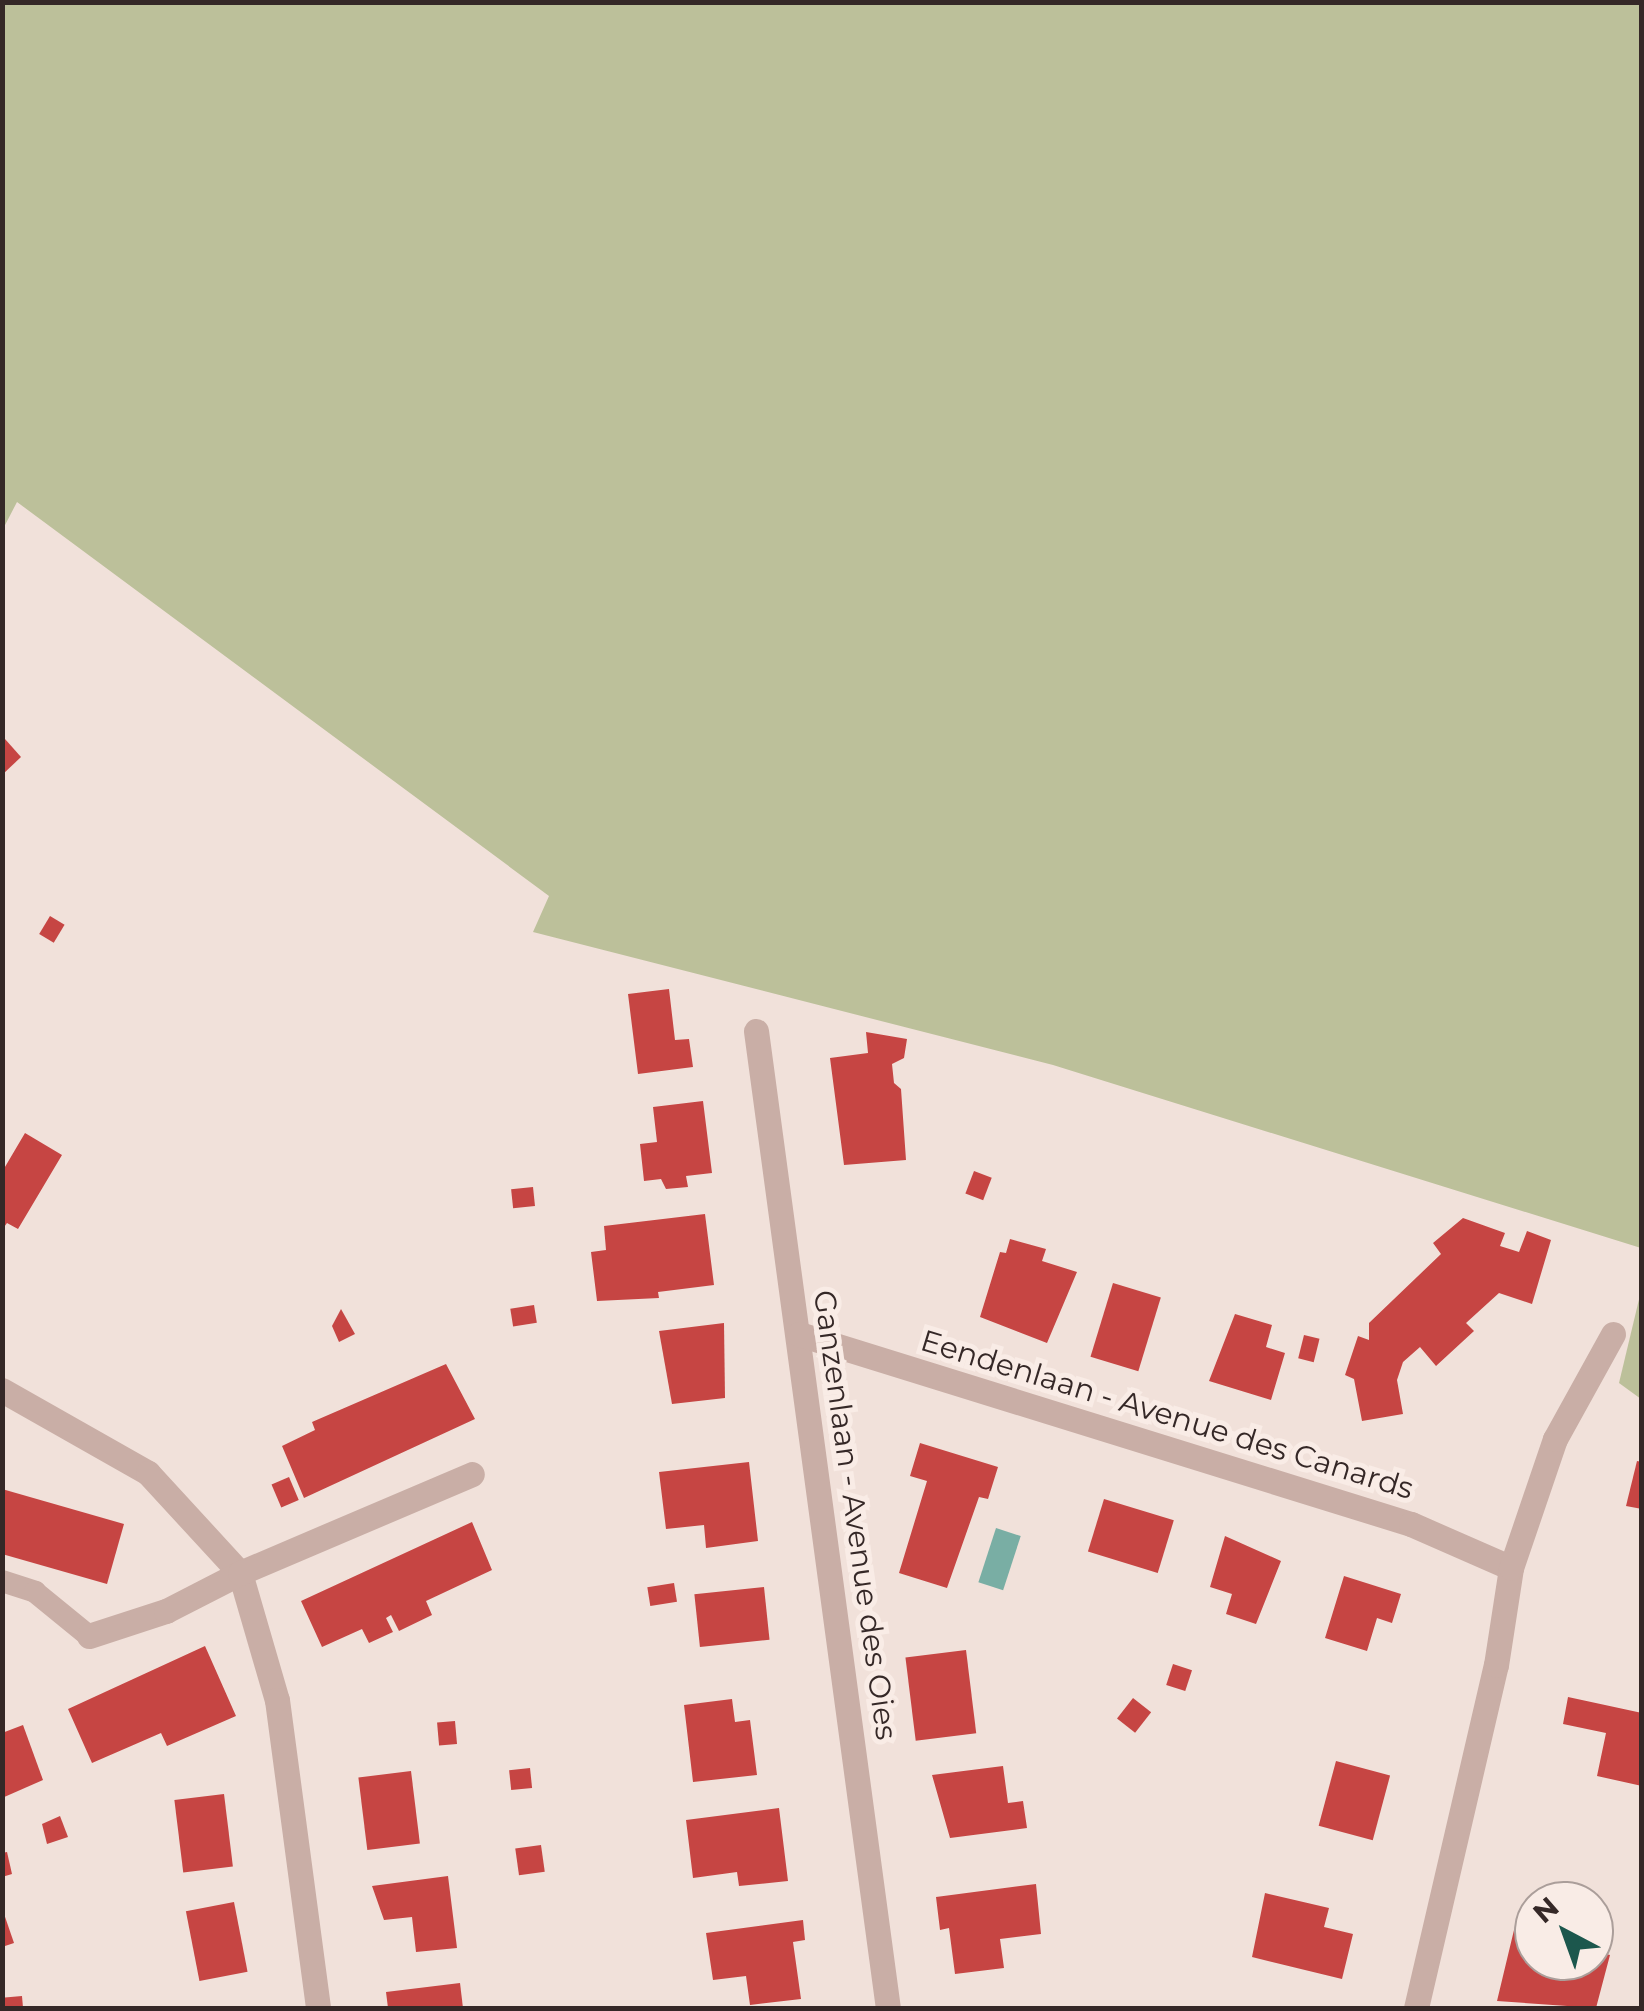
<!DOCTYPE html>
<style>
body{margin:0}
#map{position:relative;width:1644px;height:2011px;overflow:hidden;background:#f1e1da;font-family:Montserrat,sans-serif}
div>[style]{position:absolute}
.green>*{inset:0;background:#bcc09a}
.water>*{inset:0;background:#79aea4;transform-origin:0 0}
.building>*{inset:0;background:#c64543;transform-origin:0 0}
.service>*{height:22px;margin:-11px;padding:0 11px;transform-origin:11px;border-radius:11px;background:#c9aea6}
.minor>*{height:25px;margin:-12.5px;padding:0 12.5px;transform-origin:12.5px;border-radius:12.5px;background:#c9aea6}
span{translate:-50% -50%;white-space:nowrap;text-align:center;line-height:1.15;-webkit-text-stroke:10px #f9ece6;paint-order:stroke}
.street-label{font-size:30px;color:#352827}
.frame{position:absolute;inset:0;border:5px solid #352827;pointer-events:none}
.north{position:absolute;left:1514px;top:1881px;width:100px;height:100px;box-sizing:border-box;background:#f9ece6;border:2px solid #ab9e9a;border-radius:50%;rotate:319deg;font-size:28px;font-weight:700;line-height:40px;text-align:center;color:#352827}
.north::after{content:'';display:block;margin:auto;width:35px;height:45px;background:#1c574d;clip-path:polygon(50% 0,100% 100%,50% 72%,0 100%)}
</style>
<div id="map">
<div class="green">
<i style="clip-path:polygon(3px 2px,1641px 3px,1641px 1248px,1053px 1065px,533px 932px,549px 896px,17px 502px,3px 529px)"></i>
<i style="clip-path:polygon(1641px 1291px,1641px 1399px,1619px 1383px)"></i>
</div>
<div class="water">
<i style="left:996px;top:1528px;width:26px;height:57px;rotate:18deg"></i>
</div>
<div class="building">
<i style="clip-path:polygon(5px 739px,21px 757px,2px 775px,2px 742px)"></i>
<i style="left:50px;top:916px;width:17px;height:21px;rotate:31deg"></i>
<i style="clip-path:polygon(669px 989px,675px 1040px,689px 1039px,693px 1067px,638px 1074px,628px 994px)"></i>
<i style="clip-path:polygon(866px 1032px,907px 1039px,904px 1058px,892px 1064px,894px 1083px,901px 1089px,906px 1160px,844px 1165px,830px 1058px,868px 1053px)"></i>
<i style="clip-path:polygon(703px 1101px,712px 1173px,686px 1176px,688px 1187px,666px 1189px,661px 1179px,644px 1181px,640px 1144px,657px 1142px,653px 1107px)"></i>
<i style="clip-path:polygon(25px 1133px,62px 1155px,18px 1229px,7px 1223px,2px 1230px,2px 1172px)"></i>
<i style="left:974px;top:1171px;width:19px;height:24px;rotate:21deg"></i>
<i style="left:533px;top:1187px;width:19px;height:22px;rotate:84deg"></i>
<i style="clip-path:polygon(705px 1214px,714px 1285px,658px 1292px,659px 1298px,597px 1301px,591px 1252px,606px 1250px,604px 1226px)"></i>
<i style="clip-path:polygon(1463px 1218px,1505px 1233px,1500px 1246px,1519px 1252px,1527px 1231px,1551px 1240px,1532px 1304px,1499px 1293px,1466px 1323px,1474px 1331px,1436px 1366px,1420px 1347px,1403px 1362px,1397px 1380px,1403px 1414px,1362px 1421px,1354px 1379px,1345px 1375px,1358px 1336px,1369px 1340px,1369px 1323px,1441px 1254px,1433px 1243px)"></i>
<i style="clip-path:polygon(1010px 1239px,1046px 1249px,1042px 1261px,1077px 1272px,1047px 1343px,980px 1317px,1000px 1252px,1006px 1253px)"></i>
<i style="left:1113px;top:1283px;width:50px;height:77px;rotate:17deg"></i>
<i style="left:534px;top:1305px;width:18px;height:24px;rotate:81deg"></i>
<i style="clip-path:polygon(341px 1309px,355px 1334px,339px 1342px,332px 1326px)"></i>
<i style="clip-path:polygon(1235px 1314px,1272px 1325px,1266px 1347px,1285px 1353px,1271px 1400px,1209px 1381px)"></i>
<i style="clip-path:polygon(724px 1323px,725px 1398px,672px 1404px,659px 1331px)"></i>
<i style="left:1304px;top:1335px;width:16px;height:24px;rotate:14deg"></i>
<i style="clip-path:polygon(446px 1364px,475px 1419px,304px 1498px,282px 1446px,315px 1430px,312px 1422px)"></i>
<i style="clip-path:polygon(920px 1443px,998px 1467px,988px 1499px,979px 1497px,947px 1588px,899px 1573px,927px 1481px,910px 1476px)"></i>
<i style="clip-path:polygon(1637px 1461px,1642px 1462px,1642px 1509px,1626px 1506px)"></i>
<i style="clip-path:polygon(749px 1462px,758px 1541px,706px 1548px,704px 1525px,666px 1529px,659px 1472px)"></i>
<i style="left:289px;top:1477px;width:25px;height:19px;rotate:67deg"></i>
<i style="clip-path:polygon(2px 1489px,124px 1524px,107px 1584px,2px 1554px)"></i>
<i style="left:1104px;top:1499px;width:73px;height:55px;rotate:17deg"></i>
<i style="clip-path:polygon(472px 1522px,492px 1570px,426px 1601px,432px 1615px,399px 1631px,391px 1615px,386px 1618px,393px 1632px,369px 1643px,362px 1629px,322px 1647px,301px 1601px)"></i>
<i style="clip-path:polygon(1225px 1536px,1281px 1561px,1256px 1624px,1226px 1614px,1232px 1594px,1210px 1587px)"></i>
<i style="clip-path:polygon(1344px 1576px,1401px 1594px,1392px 1623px,1377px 1618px,1367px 1651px,1325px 1638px)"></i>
<i style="left:674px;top:1583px;width:19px;height:27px;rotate:81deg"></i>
<i style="left:764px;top:1587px;width:53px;height:70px;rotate:84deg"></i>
<i style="clip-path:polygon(205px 1646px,236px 1716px,167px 1746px,161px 1733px,92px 1763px,68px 1709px)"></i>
<i style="left:966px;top:1650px;width:84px;height:61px;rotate:83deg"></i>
<i style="left:1173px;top:1664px;width:20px;height:22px;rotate:18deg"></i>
<i style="clip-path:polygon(1568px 1697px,1642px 1713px,1642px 1786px,1597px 1776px,1606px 1733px,1563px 1724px)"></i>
<i style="left:1133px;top:1698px;width:23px;height:26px;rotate:38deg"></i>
<i style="clip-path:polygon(732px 1699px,735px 1722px,750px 1720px,757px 1775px,693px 1782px,684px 1705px)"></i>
<i style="left:455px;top:1721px;width:23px;height:18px;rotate:85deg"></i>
<i style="clip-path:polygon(23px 1725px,43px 1780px,2px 1798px,2px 1733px)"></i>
<i style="left:1336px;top:1761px;width:56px;height:67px;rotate:15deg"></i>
<i style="clip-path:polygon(1003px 1766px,1008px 1803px,1023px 1801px,1027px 1828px,950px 1838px,932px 1775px)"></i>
<i style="left:530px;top:1768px;width:20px;height:21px;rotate:84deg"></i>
<i style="left:411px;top:1771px;width:73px;height:53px;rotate:83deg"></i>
<i style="left:224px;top:1794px;width:73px;height:50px;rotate:83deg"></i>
<i style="clip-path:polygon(779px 1808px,788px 1881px,739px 1886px,737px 1872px,693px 1878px,686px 1820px)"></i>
<i style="clip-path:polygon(60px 1816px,68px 1837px,47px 1844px,42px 1824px)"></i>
<i style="left:541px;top:1845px;width:27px;height:26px;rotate:82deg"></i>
<i style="clip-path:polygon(7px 1852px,12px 1874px,2px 1877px,2px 1853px)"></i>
<i style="clip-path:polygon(448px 1876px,457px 1948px,416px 1952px,412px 1917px,384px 1920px,372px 1886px)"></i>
<i style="clip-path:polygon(1036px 1884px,1041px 1934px,1000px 1939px,1004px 1968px,955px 1974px,949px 1928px,940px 1930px,936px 1897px)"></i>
<i style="clip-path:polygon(1265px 1893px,1329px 1908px,1324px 1927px,1353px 1934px,1342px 1979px,1252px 1957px)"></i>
<i style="left:234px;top:1902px;width:71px;height:49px;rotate:79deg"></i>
<i style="clip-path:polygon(2px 1908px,14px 1943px,2px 1947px)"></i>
<i style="clip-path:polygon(803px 1920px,805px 1940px,793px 1942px,801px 1999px,750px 2005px,746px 1976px,713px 1980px,706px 1933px)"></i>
<i style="clip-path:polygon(1514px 1930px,1534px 1936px,1534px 1961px,1594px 1961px,1594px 1951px,1610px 1955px,1596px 2008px,1497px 2001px)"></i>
<i style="clip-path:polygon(460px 1983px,463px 2008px,388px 2008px,386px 1992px)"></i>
<i style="left:22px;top:1996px;width:12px;height:20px;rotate:85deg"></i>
</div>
<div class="service">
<i style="left:2px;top:1581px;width:35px;rotate:18deg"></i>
<i style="left:35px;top:1592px;width:70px;rotate:39.2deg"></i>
</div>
<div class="minor">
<i style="left:756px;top:1031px;width:986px;rotate:82.31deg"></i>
<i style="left:799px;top:1334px;width:641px;rotate:17.25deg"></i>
<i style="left:1411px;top:1524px;width:109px;rotate:23.7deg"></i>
<i style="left:2px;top:1390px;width:168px;rotate:29.6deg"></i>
<i style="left:148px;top:1473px;width:136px;rotate:47.4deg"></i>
<i style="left:240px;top:1573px;width:132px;rotate:73.8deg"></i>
<i style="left:277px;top:1700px;width:311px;rotate:82.4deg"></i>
<i style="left:89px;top:1636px;width:81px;rotate:-18deg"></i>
<i style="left:166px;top:1611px;width:83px;rotate:-27.2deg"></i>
<i style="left:240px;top:1573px;width:252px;rotate:-23.1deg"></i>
<i style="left:1416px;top:2008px;width:352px;rotate:-76.9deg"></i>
<i style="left:1496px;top:1665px;width:98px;rotate:-81.2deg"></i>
<i style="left:1511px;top:1568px;width:136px;rotate:-71.2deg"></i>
<i style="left:1555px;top:1439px;width:120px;rotate:-61.1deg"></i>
</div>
<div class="street-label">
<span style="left:1167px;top:1415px;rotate:17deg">Eendenlaan - Avenue des Canards</span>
<span style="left:855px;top:1515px;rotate:82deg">Ganzenlaan - Avenue des Oies</span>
</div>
<div class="frame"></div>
<div class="north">N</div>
</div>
